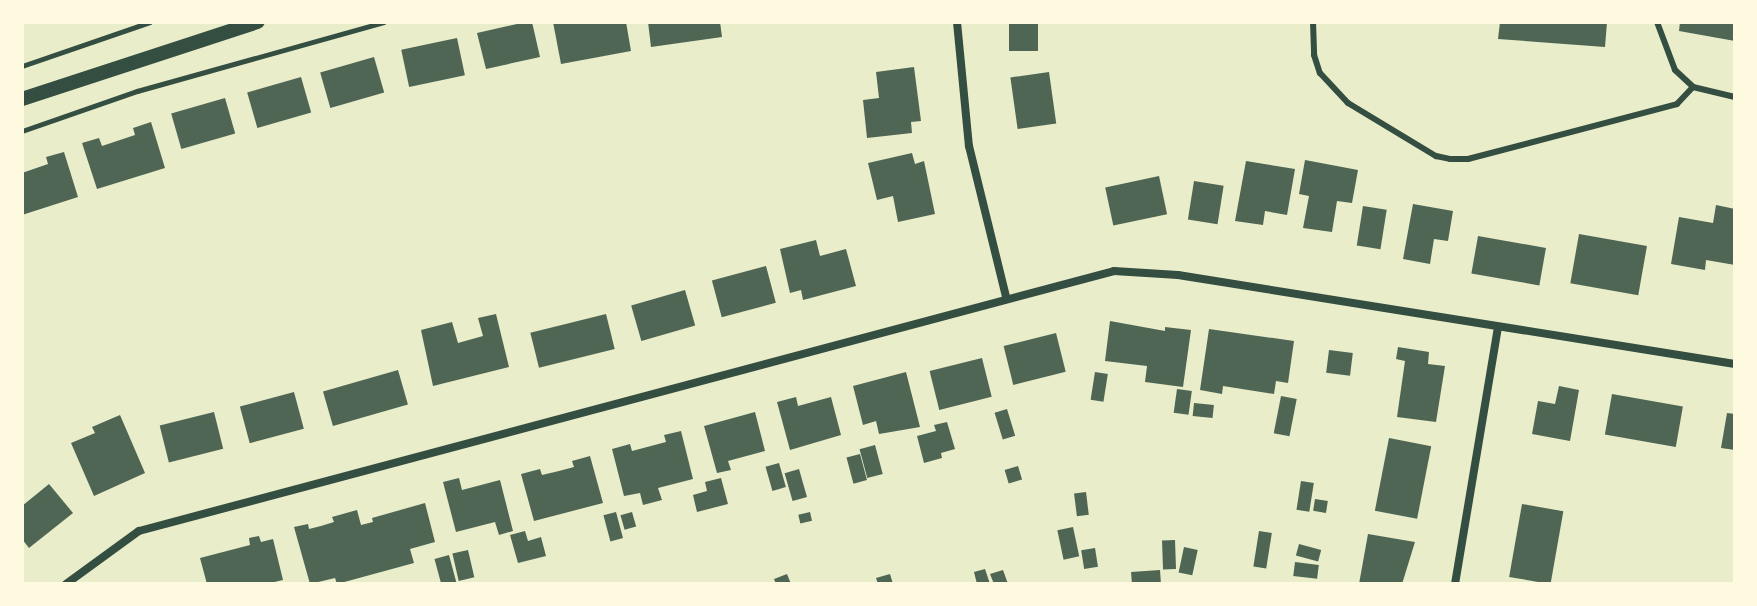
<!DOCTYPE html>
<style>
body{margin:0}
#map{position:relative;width:1757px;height:606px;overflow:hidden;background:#e9edc9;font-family:"Fira Sans Condensed",sans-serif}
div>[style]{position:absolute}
.building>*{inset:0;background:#4f6655;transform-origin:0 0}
.path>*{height:5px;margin:-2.5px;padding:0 2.5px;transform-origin:2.5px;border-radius:2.5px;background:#344e41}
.service>*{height:6px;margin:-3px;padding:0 3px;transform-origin:3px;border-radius:3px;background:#344e41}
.minor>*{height:8px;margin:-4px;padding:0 4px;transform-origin:4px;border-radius:4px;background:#344e41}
.tertiary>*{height:14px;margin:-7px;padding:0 7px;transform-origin:7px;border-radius:7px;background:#344e41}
span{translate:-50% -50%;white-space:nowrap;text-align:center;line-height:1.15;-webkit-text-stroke:6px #fefae0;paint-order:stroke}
.frame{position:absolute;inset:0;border:24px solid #fefae0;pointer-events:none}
</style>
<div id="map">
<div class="building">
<i style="clip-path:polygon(526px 22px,532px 22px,540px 57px,486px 69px,477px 33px)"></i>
<i style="clip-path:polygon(553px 22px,626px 22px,631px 51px,561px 64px)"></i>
<i style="clip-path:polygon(648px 22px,720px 22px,722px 37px,651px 47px)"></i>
<i style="left:1009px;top:22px;width:29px;height:29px"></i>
<i style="clip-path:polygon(1500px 22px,1607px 22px,1605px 47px,1498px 39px)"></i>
<i style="clip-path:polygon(1680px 22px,1735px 22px,1735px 41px,1679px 31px)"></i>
<i style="left:457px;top:38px;width:38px;height:57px;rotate:78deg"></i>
<i style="left:374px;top:57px;width:37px;height:56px;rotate:74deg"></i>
<i style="clip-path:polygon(914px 67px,921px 121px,911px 122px,912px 133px,867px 138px,863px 100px,879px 98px,876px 72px)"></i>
<i style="left:1049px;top:72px;width:52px;height:39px;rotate:82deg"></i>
<i style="left:301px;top:77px;width:37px;height:56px;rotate:74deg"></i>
<i style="left:225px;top:98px;width:37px;height:56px;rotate:74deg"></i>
<i style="clip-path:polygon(151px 122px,165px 168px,97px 189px,82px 143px,99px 138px,102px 146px,135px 135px,133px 128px)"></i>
<i style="clip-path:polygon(64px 152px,78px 197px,22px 215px,22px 173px,48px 164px,46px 157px)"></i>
<i style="clip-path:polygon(912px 153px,915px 164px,924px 161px,935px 214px,898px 222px,893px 196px,877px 200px,868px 163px)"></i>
<i style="clip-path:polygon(1305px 160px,1358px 170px,1352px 203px,1337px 201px,1332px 232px,1303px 228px,1309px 196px,1299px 194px)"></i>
<i style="clip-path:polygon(1246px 161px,1295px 169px,1287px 215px,1265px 211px,1263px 225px,1235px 221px)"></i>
<i style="left:1159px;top:176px;width:39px;height:55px;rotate:78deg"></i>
<i style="left:1194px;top:181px;width:30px;height:39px;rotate:9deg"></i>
<i style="clip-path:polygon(1413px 204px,1453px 211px,1448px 241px,1434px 239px,1430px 264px,1403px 259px)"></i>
<i style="clip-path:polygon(1716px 205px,1735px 209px,1735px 265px,1706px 260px,1705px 270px,1671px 264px,1679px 217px,1713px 223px)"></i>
<i style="left:1363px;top:206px;width:24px;height:40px;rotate:9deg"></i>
<i style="left:1579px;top:234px;width:69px;height:50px;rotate:10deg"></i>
<i style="left:1478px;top:236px;width:69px;height:38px;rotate:10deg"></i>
<i style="clip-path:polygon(816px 240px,820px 256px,846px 249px,856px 286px,803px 300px,801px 290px,790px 293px,780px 249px)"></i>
<i style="left:766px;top:266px;width:38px;height:56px;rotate:75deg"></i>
<i style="left:685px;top:290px;width:37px;height:56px;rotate:74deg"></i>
<i style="clip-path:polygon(496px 314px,509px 367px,433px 386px,421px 330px,452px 322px,458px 343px,483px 336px,478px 318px)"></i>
<i style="left:606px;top:314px;width:36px;height:78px;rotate:76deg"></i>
<i style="clip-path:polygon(1110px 321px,1165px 331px,1165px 327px,1191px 330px,1183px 387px,1145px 382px,1147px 366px,1105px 361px)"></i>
<i style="clip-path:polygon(1209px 329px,1294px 341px,1288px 383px,1276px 381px,1274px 394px,1223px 386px,1222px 394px,1200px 390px)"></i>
<i style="left:1056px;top:333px;width:40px;height:54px;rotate:76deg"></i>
<i style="clip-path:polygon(1398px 347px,1429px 352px,1428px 364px,1445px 366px,1436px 422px,1397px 417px,1405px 361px,1396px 359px)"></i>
<i style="left:1329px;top:350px;width:24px;height:23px;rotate:7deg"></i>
<i style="left:982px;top:358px;width:40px;height:54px;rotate:76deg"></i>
<i style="left:398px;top:370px;width:36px;height:78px;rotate:74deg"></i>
<i style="clip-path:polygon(906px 372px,920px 427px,879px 434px,876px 421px,863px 425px,853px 386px)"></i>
<i style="left:1095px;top:372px;width:13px;height:28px;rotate:9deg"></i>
<i style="clip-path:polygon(1559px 386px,1579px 390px,1570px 441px,1532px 434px,1538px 401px,1555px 404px)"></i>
<i style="left:1177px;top:389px;width:15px;height:24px;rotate:8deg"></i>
<i style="left:294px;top:392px;width:38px;height:56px;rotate:75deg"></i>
<i style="left:1612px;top:394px;width:72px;height:41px;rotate:10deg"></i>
<i style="left:1281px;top:396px;width:16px;height:38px;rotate:11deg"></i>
<i style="clip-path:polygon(796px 397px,798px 406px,831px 397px,841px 435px,790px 450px,777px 402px)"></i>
<i style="left:1194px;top:403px;width:20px;height:13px;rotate:6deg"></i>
<i style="left:1007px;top:409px;width:28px;height:13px;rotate:73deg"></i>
<i style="left:214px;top:412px;width:38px;height:56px;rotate:76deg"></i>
<i style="clip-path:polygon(755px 412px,765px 451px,728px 461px,731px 470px,717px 473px,704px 426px)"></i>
<i style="clip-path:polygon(1727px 413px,1735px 414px,1735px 450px,1721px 448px)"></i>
<i style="clip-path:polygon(120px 415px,145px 473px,94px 496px,71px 443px,95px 433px,92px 427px)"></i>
<i style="clip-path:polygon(947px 422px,955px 449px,941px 453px,942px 458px,924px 463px,917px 436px,936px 431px,934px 425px)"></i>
<i style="clip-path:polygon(681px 431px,693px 479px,658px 488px,662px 500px,643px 505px,640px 493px,624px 496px,612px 449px,630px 444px,632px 451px,666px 442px,664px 435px)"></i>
<i style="left:1389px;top:438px;width:43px;height:74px;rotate:11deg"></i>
<i style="left:875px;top:445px;width:30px;height:16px;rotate:75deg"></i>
<i style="left:860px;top:454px;width:27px;height:14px;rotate:75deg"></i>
<i style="clip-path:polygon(590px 456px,603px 503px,534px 521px,521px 474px,540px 469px,542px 475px,559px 471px,574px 467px,572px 461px)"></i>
<i style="left:779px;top:463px;width:25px;height:14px;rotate:74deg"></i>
<i style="left:1018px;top:466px;width:14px;height:14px;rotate:73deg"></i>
<i style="left:799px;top:469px;width:29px;height:15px;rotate:74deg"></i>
<i style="clip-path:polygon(459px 478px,462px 490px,500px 480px,513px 531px,499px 535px,495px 522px,456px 532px,443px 482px)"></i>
<i style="clip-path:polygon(721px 478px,728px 504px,697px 512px,693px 495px,707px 491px,705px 482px)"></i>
<i style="left:1301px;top:481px;width:13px;height:29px;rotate:9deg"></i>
<i style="clip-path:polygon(49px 484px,73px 513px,29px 548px,22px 539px,22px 506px)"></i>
<i style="left:1086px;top:492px;width:23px;height:12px;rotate:83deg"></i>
<i style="left:1315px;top:499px;width:13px;height:12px;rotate:9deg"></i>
<i style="clip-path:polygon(425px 503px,435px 542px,410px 549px,414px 563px,337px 584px,335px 578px,310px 584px,294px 527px,308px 524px,309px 529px,321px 526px,334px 522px,332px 517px,357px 510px,361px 525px,373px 522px,372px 518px)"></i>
<i style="left:1522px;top:504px;width:42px;height:74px;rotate:10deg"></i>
<i style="left:616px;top:512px;width:27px;height:13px;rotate:75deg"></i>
<i style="left:632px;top:512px;width:15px;height:12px;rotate:74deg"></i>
<i style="left:810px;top:512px;width:9px;height:12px;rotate:77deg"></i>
<i style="left:1073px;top:527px;width:30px;height:16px;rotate:78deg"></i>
<i style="clip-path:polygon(525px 531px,528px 541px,541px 537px,546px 556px,518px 563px,510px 535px)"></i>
<i style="left:1259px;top:531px;width:13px;height:36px;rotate:9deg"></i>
<i style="clip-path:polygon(1368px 534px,1415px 542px,1402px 584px,1359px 584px)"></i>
<i style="clip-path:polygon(259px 536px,261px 542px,273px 539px,283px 580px,266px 584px,207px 584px,200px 558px,250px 545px,249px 538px)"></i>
<i style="left:1175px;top:540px;width:29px;height:13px;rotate:88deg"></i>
<i style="left:1299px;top:544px;width:23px;height:12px;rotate:15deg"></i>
<i style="left:1184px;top:547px;width:14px;height:26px;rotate:12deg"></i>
<i style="left:1095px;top:548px;width:19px;height:14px;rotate:81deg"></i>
<i style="left:468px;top:550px;width:28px;height:16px;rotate:77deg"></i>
<i style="left:449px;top:555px;width:28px;height:15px;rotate:75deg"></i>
<i style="left:1295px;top:562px;width:24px;height:14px;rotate:7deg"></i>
<i style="clip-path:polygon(985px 569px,990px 584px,977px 584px,974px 572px)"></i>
<i style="clip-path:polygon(1003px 570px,1008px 584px,994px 584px,990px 574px)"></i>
<i style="left:1160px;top:570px;width:14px;height:29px;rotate:86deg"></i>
<i style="clip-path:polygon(787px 574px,791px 584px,776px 584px,774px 579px)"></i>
<i style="clip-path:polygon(890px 574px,893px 584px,878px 584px,876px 578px)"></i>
</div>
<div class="path">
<i style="left:22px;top:66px;width:135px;rotate:-19deg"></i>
<i style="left:22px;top:131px;width:122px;rotate:-19.2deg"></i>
<i style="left:137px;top:91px;width:256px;rotate:-15.6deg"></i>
</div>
<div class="service">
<i style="left:1313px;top:22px;width:33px;rotate:88deg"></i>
<i style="left:1314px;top:55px;width:19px;rotate:72deg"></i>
<i style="left:1320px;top:73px;width:41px;rotate:47deg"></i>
<i style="left:1348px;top:103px;width:103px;rotate:31.1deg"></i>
<i style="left:1436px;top:156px;width:14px;rotate:12deg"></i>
<i style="left:1450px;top:159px;width:18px"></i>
<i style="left:1468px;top:159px;width:216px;rotate:-14.7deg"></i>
<i style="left:1677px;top:104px;width:23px;rotate:-47deg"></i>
<i style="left:1657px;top:22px;width:51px;rotate:69.4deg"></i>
<i style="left:1675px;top:70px;width:25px;rotate:43deg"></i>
<i style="left:1693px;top:87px;width:43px;rotate:13.4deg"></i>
</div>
<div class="minor">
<i style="left:957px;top:22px;width:125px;rotate:84.5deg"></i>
<i style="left:969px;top:146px;width:155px;rotate:76.2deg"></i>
<i style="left:66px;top:584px;width:90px;rotate:-36deg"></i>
<i style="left:139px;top:531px;width:1009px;rotate:-14.93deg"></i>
<i style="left:1114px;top:271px;width:64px;rotate:3.6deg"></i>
<i style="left:1178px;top:275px;width:564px;rotate:9.08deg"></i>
<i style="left:1455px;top:584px;width:260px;rotate:-80.5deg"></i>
</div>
<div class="tertiary">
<i style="left:22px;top:99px;width:248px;rotate:-18.1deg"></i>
</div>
<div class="frame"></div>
</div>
